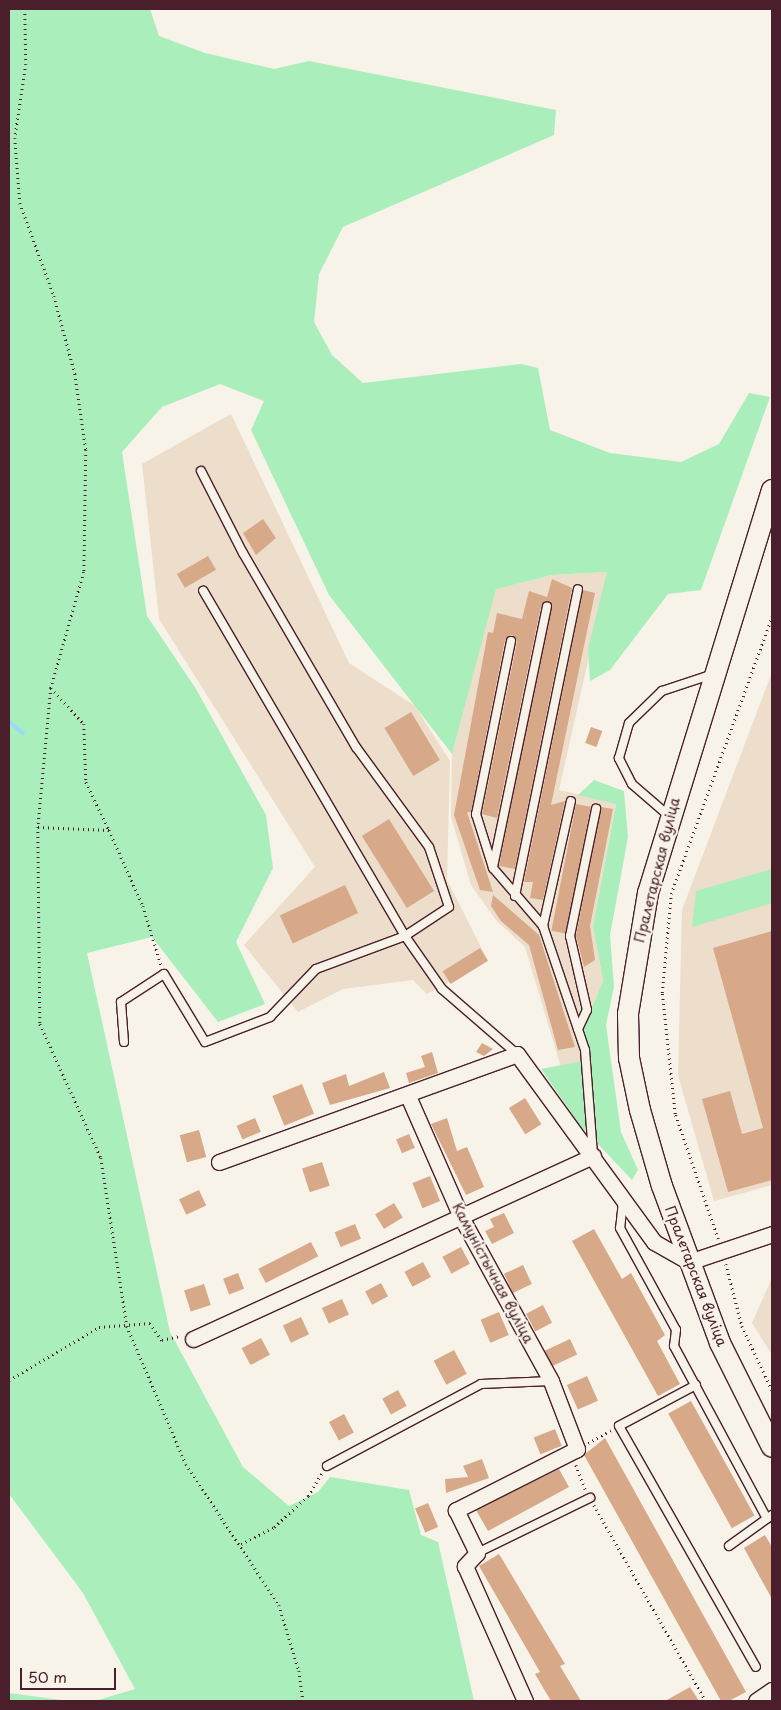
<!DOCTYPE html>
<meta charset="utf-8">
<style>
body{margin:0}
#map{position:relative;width:781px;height:1710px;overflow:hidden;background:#f7f3e8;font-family:"Playpen Sans",sans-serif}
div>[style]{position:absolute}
.built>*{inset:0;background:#edddcb}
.green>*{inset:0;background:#aaefbb}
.stream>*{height:4px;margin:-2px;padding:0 2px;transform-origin:2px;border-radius:2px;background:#9bdafd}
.building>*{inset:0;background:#d7a988;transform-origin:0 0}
.path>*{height:2.5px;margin-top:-1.25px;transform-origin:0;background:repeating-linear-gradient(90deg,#4a1f2b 0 1px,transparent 0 5px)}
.roads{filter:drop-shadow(1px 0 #4a1f2b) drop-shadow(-1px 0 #4a1f2b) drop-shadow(0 1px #4a1f2b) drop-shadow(0 -1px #4a1f2b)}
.lane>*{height:8px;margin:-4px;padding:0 4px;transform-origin:4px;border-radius:4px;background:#f7f3e8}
.street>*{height:15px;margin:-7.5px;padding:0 7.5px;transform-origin:7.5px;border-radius:7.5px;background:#f7f3e8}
.secondary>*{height:20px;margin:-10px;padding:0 10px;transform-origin:10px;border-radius:10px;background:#f7f3e8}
span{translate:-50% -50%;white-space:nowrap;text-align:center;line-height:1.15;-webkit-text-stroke:4.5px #f7f3e8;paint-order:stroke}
.street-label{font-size:14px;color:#4a1f2b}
.frame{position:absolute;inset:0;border:10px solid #4a1f2b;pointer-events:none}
.scale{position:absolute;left:20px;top:1668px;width:96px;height:22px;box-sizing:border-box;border:2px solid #4a1f2b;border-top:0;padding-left:6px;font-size:15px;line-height:18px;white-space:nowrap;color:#4a1f2b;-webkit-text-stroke:4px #f7f3e8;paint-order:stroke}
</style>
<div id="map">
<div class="built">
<i style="clip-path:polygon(231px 414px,349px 663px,415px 706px,450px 761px,447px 880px,488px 961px,427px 994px,413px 980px,343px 989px,298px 1012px,244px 945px,315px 867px,159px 619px,142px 464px)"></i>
<i style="clip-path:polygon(608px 572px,559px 790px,616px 803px,593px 926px,603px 981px,582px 1031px,592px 1059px,561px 1067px,525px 947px,496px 920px,471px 885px,451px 817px,452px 754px,495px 589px,552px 575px)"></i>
<i style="clip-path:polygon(772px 672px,772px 1185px,714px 1201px,678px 1075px,682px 910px)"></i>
<i style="clip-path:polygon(772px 1278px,772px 1355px,752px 1323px)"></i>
</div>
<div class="green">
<i style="clip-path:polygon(9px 9px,150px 9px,159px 36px,205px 53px,274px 69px,309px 61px,556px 110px,554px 135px,343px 227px,319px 274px,314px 322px,332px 355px,363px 383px,521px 364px,538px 368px,550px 430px,610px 453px,681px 462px,719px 444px,749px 393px,770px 397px,701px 590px,668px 594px,610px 670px,590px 681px,588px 649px,607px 572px,552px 575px,496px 589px,452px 754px,329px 595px,251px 430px,264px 401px,220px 384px,162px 407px,122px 452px,147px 616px,196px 689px,266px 815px,273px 868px,236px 942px,265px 1004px,218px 1022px,152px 937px,87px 953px,170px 1332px,243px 1467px,289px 1506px,318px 1492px,330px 1477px,409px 1490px,421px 1535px,438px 1542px,474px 1701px,95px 1701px,135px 1689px,83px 1593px,9px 1494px)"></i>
<i style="clip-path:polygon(594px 780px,624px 791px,628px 837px,610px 935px,614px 987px,606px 1025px,621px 1132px,638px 1170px,632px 1180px,579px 1124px,541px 1069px,592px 1059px,582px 1031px,603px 981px,593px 926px,616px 804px,578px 795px)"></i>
<i style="clip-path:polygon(772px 869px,772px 903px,692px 927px,696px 891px)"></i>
<i style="clip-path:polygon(9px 1693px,69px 1701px,9px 1701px)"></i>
</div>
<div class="stream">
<i style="left:9px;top:722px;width:18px;rotate:38deg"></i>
</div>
<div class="building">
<i style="clip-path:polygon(263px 519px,276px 538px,256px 555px,243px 533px)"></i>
<i style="left:208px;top:556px;width:16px;height:36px;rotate:60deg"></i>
<i style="clip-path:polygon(552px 579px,572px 588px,515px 869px,499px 866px,551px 603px,541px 606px,497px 818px,482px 814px,517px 642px,512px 635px,505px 640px,471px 812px,467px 812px,493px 892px,480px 890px,454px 815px,488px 632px,493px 633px,497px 613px,522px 619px,529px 591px,547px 597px)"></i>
<i style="clip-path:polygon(583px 590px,595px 593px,551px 805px,565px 801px,543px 900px,530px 898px,533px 882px,524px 882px)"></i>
<i style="left:411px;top:712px;width:56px;height:31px;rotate:59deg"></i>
<i style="left:591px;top:727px;width:12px;height:17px;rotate:20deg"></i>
<i style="left:576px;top:804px;width:15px;height:129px;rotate:11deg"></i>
<i style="clip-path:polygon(601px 807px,613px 809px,590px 926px,595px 960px,584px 967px,576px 936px)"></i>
<i style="left:389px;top:819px;width:85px;height:32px;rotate:58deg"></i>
<i style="left:345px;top:885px;width:31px;height:72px;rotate:65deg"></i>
<i style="clip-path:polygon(493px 895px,539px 935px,575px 1047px,558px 1050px,529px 945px,501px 921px,491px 906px)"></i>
<i style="clip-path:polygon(772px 931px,772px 1180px,728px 1192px,702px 1099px,730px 1091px,742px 1134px,763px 1128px,713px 948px)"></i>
<i style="left:480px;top:948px;width:15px;height:44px;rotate:58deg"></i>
<i style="clip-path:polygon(482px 1043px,493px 1049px,484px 1056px,476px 1052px)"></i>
<i style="clip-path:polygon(432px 1052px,438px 1073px,409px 1083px,406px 1073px,425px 1067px,421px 1056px)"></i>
<i style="clip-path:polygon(384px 1072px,390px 1088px,330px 1105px,322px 1083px,346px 1074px,349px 1086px)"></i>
<i style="left:302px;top:1084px;width:32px;height:32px;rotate:68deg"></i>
<i style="left:525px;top:1098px;width:31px;height:19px;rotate:58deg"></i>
<i style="left:255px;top:1118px;width:15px;height:20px;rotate:67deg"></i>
<i style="clip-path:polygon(447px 1118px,457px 1151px,467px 1147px,484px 1187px,466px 1195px,431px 1124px)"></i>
<i style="left:199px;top:1130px;width:28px;height:20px;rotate:75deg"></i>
<i style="left:409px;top:1134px;width:15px;height:14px;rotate:67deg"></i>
<i style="left:322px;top:1162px;width:25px;height:21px;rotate:72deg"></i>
<i style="left:430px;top:1176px;width:27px;height:19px;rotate:68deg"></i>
<i style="left:199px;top:1190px;width:17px;height:22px;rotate:65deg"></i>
<i style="left:394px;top:1203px;width:17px;height:22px;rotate:59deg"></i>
<i style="clip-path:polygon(504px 1213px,514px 1233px,492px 1244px,485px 1231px,494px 1227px,490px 1219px)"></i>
<i style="left:355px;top:1224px;width:16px;height:22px;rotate:68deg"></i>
<i style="clip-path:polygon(594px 1229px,622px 1279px,631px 1273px,665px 1335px,657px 1341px,680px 1384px,658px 1396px,572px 1241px)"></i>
<i style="left:311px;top:1242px;width:16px;height:59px;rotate:63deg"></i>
<i style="left:461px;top:1247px;width:19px;height:21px;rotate:62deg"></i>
<i style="left:423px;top:1262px;width:17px;height:21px;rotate:62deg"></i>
<i style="left:523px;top:1265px;width:21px;height:21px;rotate:65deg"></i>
<i style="left:238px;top:1273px;width:17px;height:16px;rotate:69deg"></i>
<i style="left:381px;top:1283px;width:15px;height:18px;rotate:62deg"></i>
<i style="left:204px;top:1284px;width:22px;height:21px;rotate:72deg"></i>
<i style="left:342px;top:1299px;width:17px;height:22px;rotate:66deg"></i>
<i style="left:543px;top:1305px;width:20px;height:19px;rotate:63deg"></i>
<i style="left:499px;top:1312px;width:25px;height:20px;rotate:67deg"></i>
<i style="left:301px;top:1317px;width:19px;height:20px;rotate:65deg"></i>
<i style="left:261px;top:1338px;width:19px;height:22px;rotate:62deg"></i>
<i style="left:570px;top:1339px;width:17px;height:28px;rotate:65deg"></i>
<i style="left:454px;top:1350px;width:27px;height:23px;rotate:62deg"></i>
<i style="left:587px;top:1376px;width:27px;height:22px;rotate:66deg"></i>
<i style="left:398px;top:1390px;width:18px;height:18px;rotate:61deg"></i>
<i style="left:691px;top:1401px;width:131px;height:26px;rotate:61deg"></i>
<i style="left:344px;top:1414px;width:21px;height:17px;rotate:62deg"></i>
<i style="left:555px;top:1429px;width:18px;height:23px;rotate:68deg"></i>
<i style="clip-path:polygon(605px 1438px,746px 1692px,729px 1701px,721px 1701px,584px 1455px)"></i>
<i style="clip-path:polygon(482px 1459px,489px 1478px,446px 1493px,445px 1479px,468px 1477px,463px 1466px)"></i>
<i style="clip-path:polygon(559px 1469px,569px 1487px,488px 1531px,476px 1510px)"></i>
<i style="left:428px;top:1503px;width:26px;height:14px;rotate:67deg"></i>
<i style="clip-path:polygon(765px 1535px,772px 1547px,772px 1599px,744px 1548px)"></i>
<i style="clip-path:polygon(499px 1554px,565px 1664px,560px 1666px,581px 1701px,551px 1701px,535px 1674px,540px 1672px,479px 1566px)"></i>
<i style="clip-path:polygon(690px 1687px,699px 1701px,665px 1701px)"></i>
</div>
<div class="path">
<i style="left:25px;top:9px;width:55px;rotate:89deg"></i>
<i style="left:26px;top:64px;width:75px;rotate:98.5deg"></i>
<i style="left:15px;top:138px;width:65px;rotate:85.6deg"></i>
<i style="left:20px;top:203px;width:99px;rotate:69.9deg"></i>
<i style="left:54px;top:296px;width:81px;rotate:74.9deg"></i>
<i style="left:75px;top:374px;width:77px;rotate:81.8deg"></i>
<i style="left:86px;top:450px;width:122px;rotate:90.9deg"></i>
<i style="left:84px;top:572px;width:121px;rotate:105.9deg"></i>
<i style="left:51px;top:688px;width:140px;rotate:95.3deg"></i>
<i style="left:38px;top:827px;width:197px;rotate:89.4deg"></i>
<i style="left:40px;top:1024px;width:147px;rotate:65.5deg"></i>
<i style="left:101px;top:1158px;width:170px;rotate:81.2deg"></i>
<i style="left:127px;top:1326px;width:150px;rotate:66.9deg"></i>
<i style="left:186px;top:1464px;width:169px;rotate:56.6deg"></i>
<i style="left:279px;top:1605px;width:69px;rotate:73.1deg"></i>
<i style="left:299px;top:1671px;width:30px;rotate:82deg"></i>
<i style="left:51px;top:688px;width:49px;rotate:47.5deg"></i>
<i style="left:84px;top:724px;width:58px;rotate:88deg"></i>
<i style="left:86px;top:782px;width:53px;rotate:64.4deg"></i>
<i style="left:38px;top:827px;width:71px;rotate:2.4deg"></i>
<i style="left:109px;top:830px;width:83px;rotate:65.9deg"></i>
<i style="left:143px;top:906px;width:62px;rotate:73deg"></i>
<i style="left:718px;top:1239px;width:132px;rotate:-109deg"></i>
<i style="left:675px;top:1114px;width:122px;rotate:-96.1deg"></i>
<i style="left:662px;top:993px;width:99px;rotate:-84.8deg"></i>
<i style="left:671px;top:894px;width:295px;rotate:-70deg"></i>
<i style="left:726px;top:1264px;width:64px;rotate:75.5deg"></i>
<i style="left:742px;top:1326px;width:71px;rotate:64.9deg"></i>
<i style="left:9px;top:1380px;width:104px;rotate:-30.5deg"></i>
<i style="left:99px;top:1327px;width:51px;rotate:-4.5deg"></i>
<i style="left:150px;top:1323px;width:21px;rotate:55deg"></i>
<i style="left:162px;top:1340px;width:18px;rotate:-13deg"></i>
<i style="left:588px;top:1443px;width:26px;rotate:-29deg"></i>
<i style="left:576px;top:1465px;width:26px;rotate:69deg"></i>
<i style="left:594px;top:1505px;width:226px;rotate:60.3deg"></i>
<i style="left:241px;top:1544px;width:37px;rotate:-27deg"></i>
<i style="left:274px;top:1527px;width:46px;rotate:-42.4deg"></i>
<i style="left:308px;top:1496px;width:26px;rotate:-59deg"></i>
</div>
<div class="roads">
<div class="lane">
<i style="left:201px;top:471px;width:92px;rotate:62.9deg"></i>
<i style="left:243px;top:553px;width:225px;rotate:59.8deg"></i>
<i style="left:356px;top:747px;width:124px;rotate:53.9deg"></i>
<i style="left:429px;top:847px;width:63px;rotate:71.6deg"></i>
<i style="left:449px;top:907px;width:53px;rotate:146.6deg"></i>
<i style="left:405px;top:936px;width:400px;rotate:-120.3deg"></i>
<i style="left:511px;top:641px;width:177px;rotate:101.4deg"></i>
<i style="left:476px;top:814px;width:57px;rotate:72.5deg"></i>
<i style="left:493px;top:868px;width:77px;rotate:49.2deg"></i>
<i style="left:543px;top:926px;width:131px;rotate:71.3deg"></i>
<i style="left:585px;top:1050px;width:104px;rotate:85.6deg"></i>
<i style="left:669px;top:816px;width:49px;rotate:-139.1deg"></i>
<i style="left:632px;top:784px;width:29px;rotate:-117deg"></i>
<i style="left:619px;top:758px;width:36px;rotate:-74deg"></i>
<i style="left:629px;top:723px;width:46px;rotate:-44.1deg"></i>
<i style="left:662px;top:691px;width:54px;rotate:-18.4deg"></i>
<i style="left:493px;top:867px;width:266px;rotate:-78.3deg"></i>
<i style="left:515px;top:896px;width:313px;rotate:-78.4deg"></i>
<i style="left:543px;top:926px;width:128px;rotate:-77.4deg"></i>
<i style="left:578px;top:1029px;width:21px;rotate:-65deg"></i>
<i style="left:587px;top:1010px;width:76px;rotate:-102.9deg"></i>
<i style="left:570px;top:936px;width:130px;rotate:-78.4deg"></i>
<i style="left:124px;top:1042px;width:40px;rotate:-94.3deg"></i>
<i style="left:121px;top:1002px;width:51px;rotate:-33.1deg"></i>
<i style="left:164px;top:974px;width:79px;rotate:58.9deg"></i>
<i style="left:205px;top:1042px;width:70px;rotate:-21deg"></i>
<i style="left:270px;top:1017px;width:66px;rotate:-46.2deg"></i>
<i style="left:316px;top:969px;width:95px;rotate:-20.3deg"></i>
<i style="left:405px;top:936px;width:65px;rotate:55.1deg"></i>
<i style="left:442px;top:989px;width:99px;rotate:40.9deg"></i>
<i style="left:623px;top:1201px;width:27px;rotate:96deg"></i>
<i style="left:620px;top:1228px;width:116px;rotate:61.2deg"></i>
<i style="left:676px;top:1330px;width:16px;rotate:97deg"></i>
<i style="left:674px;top:1346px;width:196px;rotate:61.7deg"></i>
<i style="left:696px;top:1385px;width:87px;rotate:152deg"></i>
<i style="left:619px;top:1426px;width:277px;rotate:60.4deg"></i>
<i style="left:327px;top:1466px;width:174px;rotate:-28deg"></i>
<i style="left:481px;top:1384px;width:70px;rotate:-2.5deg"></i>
<i style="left:729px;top:1546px;width:53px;rotate:-35.8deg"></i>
<i style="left:477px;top:1553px;width:126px;rotate:-26deg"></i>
</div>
<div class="street">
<i style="left:408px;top:1096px;width:132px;rotate:66.3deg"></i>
<i style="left:461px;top:1217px;width:187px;rotate:61.2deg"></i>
<i style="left:551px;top:1381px;width:73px;rotate:69.1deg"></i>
<i style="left:577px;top:1449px;width:136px;rotate:153.2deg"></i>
<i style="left:456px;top:1510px;width:48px;rotate:64deg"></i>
<i style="left:477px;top:1553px;width:18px;rotate:133deg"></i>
<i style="left:465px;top:1566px;width:148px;rotate:66deg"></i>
<i style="left:219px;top:1162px;width:317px;rotate:-19.9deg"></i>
<i style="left:517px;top:1054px;width:233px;rotate:53.9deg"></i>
<i style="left:654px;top:1242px;width:40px;rotate:29.7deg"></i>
<i style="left:689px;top:1262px;width:88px;rotate:-18.6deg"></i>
<i style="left:193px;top:1339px;width:440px;rotate:-24.6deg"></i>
<i style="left:756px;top:1701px;width:19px;rotate:-35deg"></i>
</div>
<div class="secondary">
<i style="left:772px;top:490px;width:422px;rotate:107.1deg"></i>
<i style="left:648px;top:893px;width:123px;rotate:99.4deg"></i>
<i style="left:628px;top:1014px;width:44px;rotate:88.7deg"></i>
<i style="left:629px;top:1058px;width:53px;rotate:78.1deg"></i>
<i style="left:640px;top:1110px;width:79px;rotate:73.9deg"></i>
<i style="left:662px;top:1186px;width:167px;rotate:69.7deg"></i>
<i style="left:720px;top:1343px;width:116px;rotate:63.4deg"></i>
</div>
</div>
<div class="street-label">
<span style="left:657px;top:870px;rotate:-76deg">Пралетарская вуліца</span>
<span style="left:493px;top:1273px;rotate:62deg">Камуністычная вуліца</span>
<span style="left:696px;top:1276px;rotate:69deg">Пралетарская вуліца</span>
</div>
<div class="frame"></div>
<div class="scale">50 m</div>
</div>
